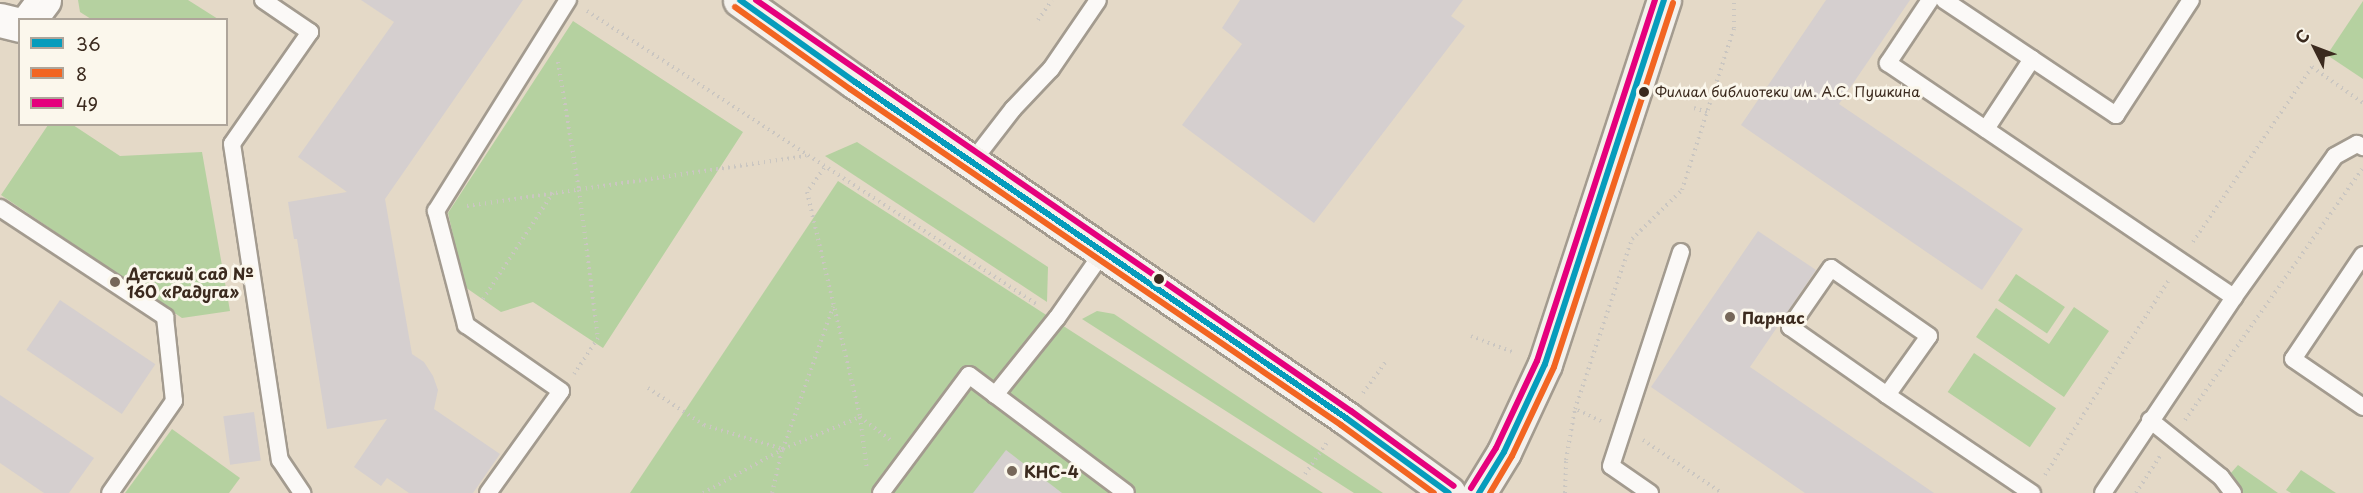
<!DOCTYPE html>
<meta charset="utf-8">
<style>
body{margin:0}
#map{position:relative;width:2363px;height:493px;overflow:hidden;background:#e4d9c7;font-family:"Playpen Sans",sans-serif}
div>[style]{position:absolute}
.green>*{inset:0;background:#b5d1a0;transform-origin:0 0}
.building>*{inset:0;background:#d5cfcf;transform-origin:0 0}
.path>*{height:4px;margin-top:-2px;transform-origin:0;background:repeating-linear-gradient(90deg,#cac6c1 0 1.5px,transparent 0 6px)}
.roads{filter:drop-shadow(2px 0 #a39b8f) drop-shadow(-2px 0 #a39b8f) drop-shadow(0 2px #a39b8f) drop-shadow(0 -2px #a39b8f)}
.lane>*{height:16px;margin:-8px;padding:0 8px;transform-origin:8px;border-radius:8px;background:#fbf9f7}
.street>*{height:33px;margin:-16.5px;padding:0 16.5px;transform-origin:16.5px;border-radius:16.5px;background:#fbf9f7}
.secondary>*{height:33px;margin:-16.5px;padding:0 16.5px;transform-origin:16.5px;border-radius:16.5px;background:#f4f1ec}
.bus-1>*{height:6px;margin:-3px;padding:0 3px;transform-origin:3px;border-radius:3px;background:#069cbc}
.bus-2>*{height:6px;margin:-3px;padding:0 3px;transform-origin:3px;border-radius:3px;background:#f26522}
.bus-3>*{height:6px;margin:-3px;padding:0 3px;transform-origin:3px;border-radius:3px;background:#e5007d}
.dots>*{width:16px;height:16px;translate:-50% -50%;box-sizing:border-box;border:3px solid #fbf7ec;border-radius:50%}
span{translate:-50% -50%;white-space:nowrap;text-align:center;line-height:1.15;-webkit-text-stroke:6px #fbf7ec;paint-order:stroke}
.bus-label{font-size:14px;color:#3b2a1e}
.left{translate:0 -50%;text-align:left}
.poi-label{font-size:16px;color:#3b2a1e;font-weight:700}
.legend{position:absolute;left:18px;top:18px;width:210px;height:108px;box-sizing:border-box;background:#fbf7ec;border:2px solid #aea59a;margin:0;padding:8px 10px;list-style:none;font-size:18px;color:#3b2a1e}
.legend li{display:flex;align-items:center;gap:12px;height:30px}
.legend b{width:30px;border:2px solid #aea59a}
.north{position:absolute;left:2285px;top:18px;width:60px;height:60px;-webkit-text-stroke:4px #fbf7ec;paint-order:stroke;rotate:312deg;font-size:16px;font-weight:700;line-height:24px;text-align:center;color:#3b2a1e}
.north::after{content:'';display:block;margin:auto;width:21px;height:27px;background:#3b2a1e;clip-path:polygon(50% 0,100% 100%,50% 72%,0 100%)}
</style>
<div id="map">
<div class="green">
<i style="clip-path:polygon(78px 0,188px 0,218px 19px,91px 19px,80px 12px)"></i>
<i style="clip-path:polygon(2363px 1px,2363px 79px,2327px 55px)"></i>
<i style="clip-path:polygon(573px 21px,743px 132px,603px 348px,533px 302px,501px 312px,465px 287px,448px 213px)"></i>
<i style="clip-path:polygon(48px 125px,73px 125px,120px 156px,202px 152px,230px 311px,182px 318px,1px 195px)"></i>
<i style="clip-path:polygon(857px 142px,1048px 267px,1047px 302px,825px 156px)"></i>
<i style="clip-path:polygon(838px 181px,1323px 493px,630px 493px)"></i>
<i style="left:2016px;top:274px;width:59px;height:32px;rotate:34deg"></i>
<i style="clip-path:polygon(2074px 307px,2109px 331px,2064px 397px,1976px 337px,1996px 308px,2049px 344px)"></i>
<i style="clip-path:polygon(1097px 311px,1114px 314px,1383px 493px,1354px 493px,1082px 319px)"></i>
<i style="left:1974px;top:353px;width:99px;height:47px;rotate:34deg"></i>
<i style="clip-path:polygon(172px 429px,240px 478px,229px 493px,125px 493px)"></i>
<i style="clip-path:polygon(2238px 465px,2278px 493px,2242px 493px,2230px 474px)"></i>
<i style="clip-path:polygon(2301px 470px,2336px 493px,2291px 493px,2286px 490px)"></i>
</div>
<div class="building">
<i style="clip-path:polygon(361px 0,523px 0,385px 199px,412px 354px,424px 362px,433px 376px,438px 390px,434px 409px,500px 454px,473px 493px,409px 493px,387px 478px,381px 486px,354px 467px,387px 419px,327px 429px,297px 239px,294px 239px,288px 202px,347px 192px,298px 157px,394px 22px)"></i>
<i style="clip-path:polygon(1240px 0,1463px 0,1451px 16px,1465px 26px,1314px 223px,1182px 125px,1242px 44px,1222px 28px)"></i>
<i style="clip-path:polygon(1826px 0,1910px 0,1839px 104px,2023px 229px,1982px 290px,1741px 125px)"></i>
<i style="clip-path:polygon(1758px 231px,1816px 270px,1750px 367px,1934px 493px,1805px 493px,1651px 387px)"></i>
<i style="left:60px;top:300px;width:115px;height:60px;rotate:34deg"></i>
<i style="clip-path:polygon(0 395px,94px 458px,69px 493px,44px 493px,0 463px)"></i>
<i style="left:254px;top:412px;width:49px;height:31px;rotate:82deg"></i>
<i style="clip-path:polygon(1006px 450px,1062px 493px,973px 493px)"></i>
</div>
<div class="path">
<i style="left:587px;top:11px;width:538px;rotate:33.1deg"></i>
<i style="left:1038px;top:20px;width:24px;rotate:-55deg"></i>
<i style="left:558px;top:62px;width:130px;rotate:80.7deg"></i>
<i style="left:579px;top:190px;width:149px;rotate:82.7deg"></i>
<i style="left:598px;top:338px;width:43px;rotate:123.7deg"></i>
<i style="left:1694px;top:108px;width:14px;rotate:17deg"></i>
<i style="left:824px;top:168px;width:29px;rotate:125deg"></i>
<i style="left:807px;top:192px;width:231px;rotate:76.7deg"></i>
<i style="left:860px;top:417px;width:53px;rotate:82.5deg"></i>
<i style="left:467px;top:206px;width:343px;rotate:-8.4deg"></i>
<i style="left:2193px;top:242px;width:212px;rotate:-55.8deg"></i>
<i style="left:2312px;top:67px;width:62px;rotate:35.2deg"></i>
<i style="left:483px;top:299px;width:127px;rotate:-56.6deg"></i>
<i style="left:1471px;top:336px;width:47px;rotate:21.1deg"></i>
<i style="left:648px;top:388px;width:67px;rotate:33.5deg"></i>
<i style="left:704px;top:425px;width:83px;rotate:16.9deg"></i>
<i style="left:783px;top:449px;width:83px;rotate:-22.6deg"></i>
<i style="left:860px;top:417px;width:40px;rotate:37deg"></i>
<i style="left:1363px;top:393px;width:41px;rotate:-54deg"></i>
<i style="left:2185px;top:420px;width:307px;rotate:-54.8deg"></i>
<i style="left:1601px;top:421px;width:29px;rotate:-155deg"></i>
<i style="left:1575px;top:409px;width:179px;rotate:-71.5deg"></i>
<i style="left:1632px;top:239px;width:70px;rotate:-44.4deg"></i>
<i style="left:1682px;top:190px;width:170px;rotate:-72.2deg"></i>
<i style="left:1734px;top:28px;width:28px;rotate:-90deg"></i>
<i style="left:1643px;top:440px;width:95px;rotate:33.9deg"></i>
<i style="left:1305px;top:474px;width:38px;rotate:-55deg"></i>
<i style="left:2045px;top:475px;width:230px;rotate:-57.6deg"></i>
<i style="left:703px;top:493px;width:91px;rotate:-28.8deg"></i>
<i style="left:783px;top:449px;width:151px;rotate:-70.6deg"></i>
<i style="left:772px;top:493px;width:44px;rotate:-76.9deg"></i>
<i style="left:1565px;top:493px;width:33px;rotate:-88deg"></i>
<i style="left:1566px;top:460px;width:52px;rotate:-80deg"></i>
<i style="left:2136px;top:493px;width:44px;rotate:-57deg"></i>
</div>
<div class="roads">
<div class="lane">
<i style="left:263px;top:0;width:57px;rotate:34.2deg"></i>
<i style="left:310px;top:32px;width:136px;rotate:124.9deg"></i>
<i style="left:232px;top:144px;width:320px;rotate:81.4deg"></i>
<i style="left:280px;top:460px;width:40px;rotate:56deg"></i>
<i style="left:1930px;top:0;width:76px;rotate:123.7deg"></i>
<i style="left:1888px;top:63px;width:418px;rotate:34.1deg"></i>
<i style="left:1944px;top:0;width:106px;rotate:33.8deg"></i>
<i style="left:2032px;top:59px;width:84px;rotate:123.3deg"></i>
<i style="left:2032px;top:59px;width:101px;rotate:33.7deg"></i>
<i style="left:2116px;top:115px;width:137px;rotate:-56.9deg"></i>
<i style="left:972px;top:162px;width:67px;rotate:-52.3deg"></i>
<i style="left:1013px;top:109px;width:55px;rotate:-46.5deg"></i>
<i style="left:1051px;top:69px;width:83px;rotate:-55.7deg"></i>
<i style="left:0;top:208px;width:198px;rotate:33.4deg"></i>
<i style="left:165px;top:317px;width:84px;rotate:83.9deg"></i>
<i style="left:174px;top:401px;width:112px;rotate:124.8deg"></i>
<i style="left:2363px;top:255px;width:125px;rotate:123.9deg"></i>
<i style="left:2293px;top:359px;width:85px;rotate:34.4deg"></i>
<i style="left:995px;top:395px;width:99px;rotate:-51.2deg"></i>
<i style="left:1057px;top:318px;width:80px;rotate:-55.1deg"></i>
<i style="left:1887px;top:395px;width:72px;rotate:-54.6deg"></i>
<i style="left:1929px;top:336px;width:119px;rotate:-145.2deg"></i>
<i style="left:1831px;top:268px;width:72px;rotate:124.8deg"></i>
<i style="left:1790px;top:327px;width:118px;rotate:35deg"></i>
<i style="left:1887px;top:395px;width:175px;rotate:34.1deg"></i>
<i style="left:2150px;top:420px;width:91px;rotate:38.8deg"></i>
<i style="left:2221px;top:477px;width:20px;rotate:53deg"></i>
<i style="left:488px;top:493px;width:125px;rotate:-54.4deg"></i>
<i style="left:561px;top:391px;width:116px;rotate:-145.2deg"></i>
<i style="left:466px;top:325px;width:118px;rotate:-104.7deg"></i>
<i style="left:436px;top:211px;width:249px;rotate:-58deg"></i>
<i style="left:881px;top:493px;width:147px;rotate:-53.3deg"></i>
<i style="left:969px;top:375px;width:196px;rotate:36.9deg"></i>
<i style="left:1650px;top:493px;width:47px;rotate:-145.3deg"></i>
<i style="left:1611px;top:466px;width:225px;rotate:-71.9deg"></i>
<i style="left:2103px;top:493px;width:236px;rotate:-56.2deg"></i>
<i style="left:2234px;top:297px;width:173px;rotate:-54.4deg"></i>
<i style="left:2335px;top:156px;width:25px;rotate:-29deg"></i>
<i style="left:2357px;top:144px;width:7px;rotate:27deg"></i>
</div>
<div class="street">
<i style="left:0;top:20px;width:21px;rotate:14deg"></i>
<i style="left:29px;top:20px;width:25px;rotate:-53deg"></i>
</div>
<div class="secondary">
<i style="left:740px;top:0;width:141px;rotate:35.5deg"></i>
<i style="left:855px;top:82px;width:595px;rotate:34.38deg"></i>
<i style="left:1346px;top:418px;width:127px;rotate:36.1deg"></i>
<i style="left:1479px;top:493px;width:48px;rotate:-58.6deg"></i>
<i style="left:1504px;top:452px;width:97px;rotate:-65deg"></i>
<i style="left:1545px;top:364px;width:383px;rotate:-71.9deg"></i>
</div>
</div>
<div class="bus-1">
<i style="left:740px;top:0;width:141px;rotate:35.5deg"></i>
<i style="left:855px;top:82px;width:595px;rotate:34.38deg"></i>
<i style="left:1346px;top:418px;width:127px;rotate:36.1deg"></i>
<i style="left:1479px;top:493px;width:48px;rotate:-58.6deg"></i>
<i style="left:1504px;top:452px;width:97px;rotate:-65deg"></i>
<i style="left:1545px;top:364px;width:383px;rotate:-71.9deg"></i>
</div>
<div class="bus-2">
<i style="left:735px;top:7px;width:141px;rotate:35.5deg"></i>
<i style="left:850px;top:89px;width:595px;rotate:34.38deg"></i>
<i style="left:1341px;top:425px;width:115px;rotate:36.2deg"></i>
<i style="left:1490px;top:493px;width:43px;rotate:-59.3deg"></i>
<i style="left:1512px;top:456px;width:98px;rotate:-64.7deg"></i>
<i style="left:1554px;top:367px;width:383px;rotate:-71.9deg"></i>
</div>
<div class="bus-3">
<i style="left:756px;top:0;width:723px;rotate:34.64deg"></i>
<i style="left:1351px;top:411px;width:127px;rotate:36.1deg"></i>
<i style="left:1471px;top:488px;width:47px;rotate:-58deg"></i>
<i style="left:1496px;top:448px;width:96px;rotate:-64.8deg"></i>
<i style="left:1537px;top:361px;width:380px;rotate:-71.9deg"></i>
</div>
<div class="dots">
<i style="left:1644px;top:92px;background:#3b2a1e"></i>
<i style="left:1159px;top:279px;background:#3b2a1e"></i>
<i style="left:115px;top:282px;background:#766759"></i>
<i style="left:1730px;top:317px;background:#766759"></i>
<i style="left:1012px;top:471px;background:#766759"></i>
</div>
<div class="bus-label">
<span class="left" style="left:1655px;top:92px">Филиал библиотеки им. А.С. Пушкина</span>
</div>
<div class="poi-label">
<span class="left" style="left:127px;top:282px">Детский сад №<br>160 «Радуга»</span>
<span class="left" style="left:1742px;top:317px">Парнас</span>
<span class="left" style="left:1024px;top:471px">КНС-4</span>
</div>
<ul class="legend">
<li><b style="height:8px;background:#069cbc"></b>36</li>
<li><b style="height:8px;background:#f26522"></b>8</li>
<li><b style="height:8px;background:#e5007d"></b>49</li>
</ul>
<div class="north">С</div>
</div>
